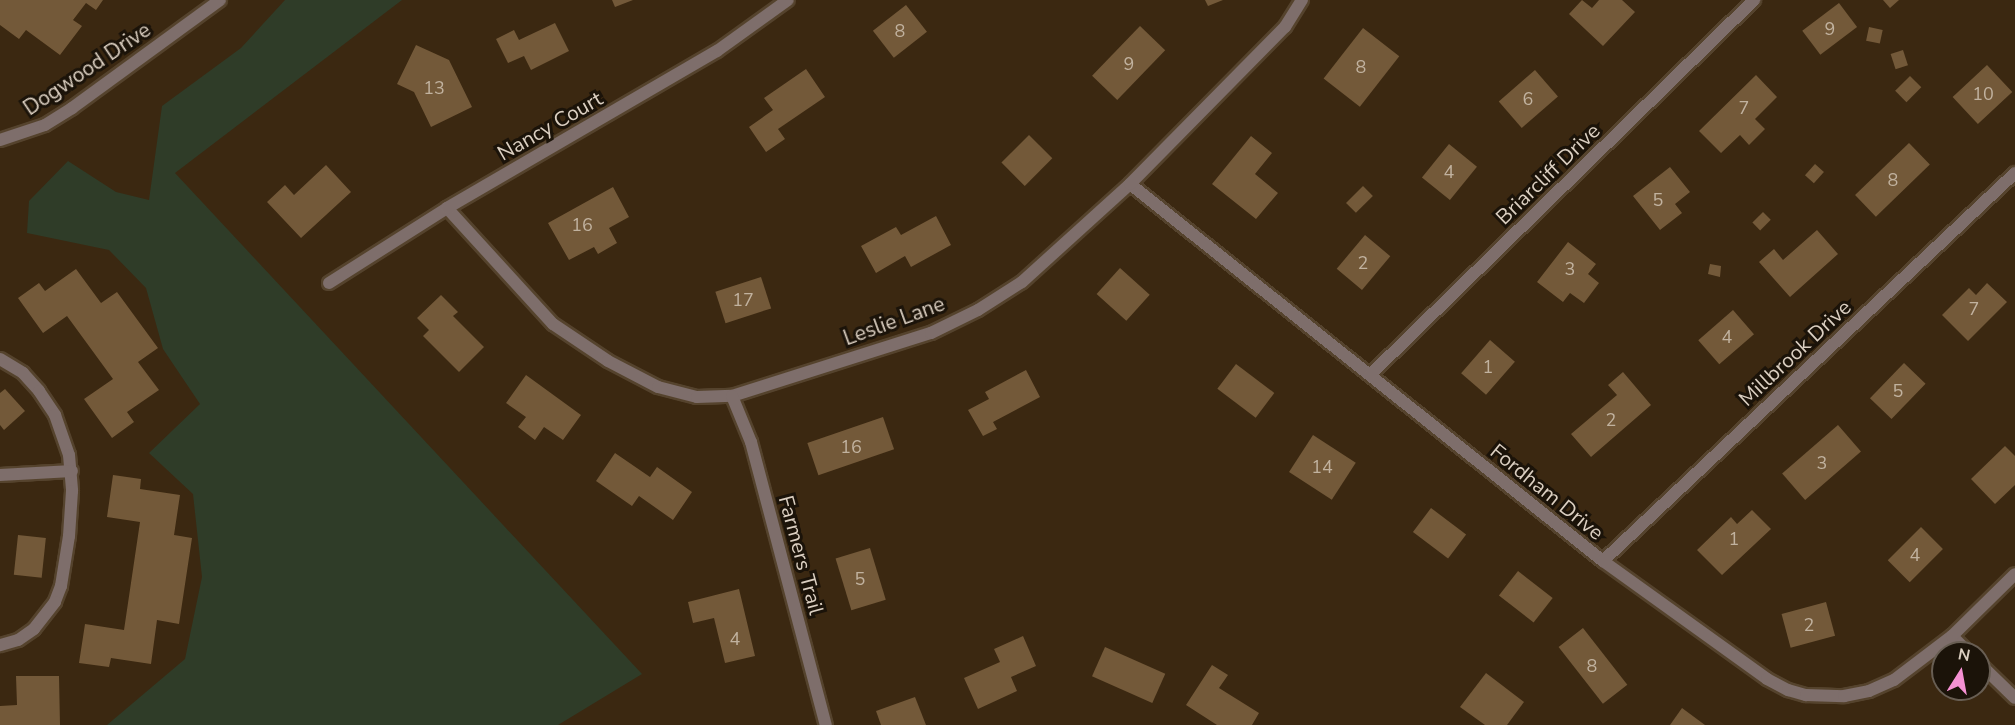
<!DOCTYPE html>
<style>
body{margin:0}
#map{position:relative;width:2015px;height:725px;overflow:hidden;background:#3b2811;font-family:"Nunito Sans",sans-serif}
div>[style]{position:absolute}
.green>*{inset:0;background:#2f3c28}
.building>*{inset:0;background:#735939;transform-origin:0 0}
.roads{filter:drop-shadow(2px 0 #55432d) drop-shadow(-2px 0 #55432d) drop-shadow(0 2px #55432d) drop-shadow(0 -2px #55432d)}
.minor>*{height:12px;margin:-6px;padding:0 6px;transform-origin:6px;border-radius:6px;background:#7e6e6b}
span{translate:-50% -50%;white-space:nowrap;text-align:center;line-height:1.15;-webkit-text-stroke:6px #1b1309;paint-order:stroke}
.number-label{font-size:18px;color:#c1b29f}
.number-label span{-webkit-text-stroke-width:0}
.street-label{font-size:21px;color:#dbcfc1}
.north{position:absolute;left:1931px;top:641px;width:60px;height:60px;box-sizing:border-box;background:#1b1309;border:2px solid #685e53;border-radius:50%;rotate:11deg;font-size:16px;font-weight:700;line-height:24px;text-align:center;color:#dbcfc1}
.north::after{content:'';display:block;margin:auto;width:21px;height:27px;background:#f591d3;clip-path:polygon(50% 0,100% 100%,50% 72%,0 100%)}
</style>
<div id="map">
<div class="green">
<i style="clip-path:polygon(285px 0,402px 0,175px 173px,642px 674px,558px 725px,107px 725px,185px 659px,202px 577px,193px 494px,149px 453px,200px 404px,163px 349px,146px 288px,109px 250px,27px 233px,29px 201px,68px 161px,116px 192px,149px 200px,162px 106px,241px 48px)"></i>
</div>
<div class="building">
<i style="clip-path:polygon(0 0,103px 0,96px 10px,86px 3px,73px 20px,82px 26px,60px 55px,26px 30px,19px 39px,0 25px)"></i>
<i style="clip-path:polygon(612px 0,633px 0,615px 7px)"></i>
<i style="clip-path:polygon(1205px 0,1223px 0,1208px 6px)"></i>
<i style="clip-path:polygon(1582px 0,1592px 8px,1599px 0,1622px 0,1635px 12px,1603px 46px,1569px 14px)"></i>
<i style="clip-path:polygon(1883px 0,1899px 0,1890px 8px)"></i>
<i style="left:1839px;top:3px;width:30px;height:46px;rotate:53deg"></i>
<i style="left:906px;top:5px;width:34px;height:42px;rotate:52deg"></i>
<i style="clip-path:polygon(555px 23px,569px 51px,531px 70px,524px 56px,508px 63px,496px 39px,514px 30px,519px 40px)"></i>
<i style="left:1140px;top:26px;width:35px;height:69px;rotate:44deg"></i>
<i style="left:1869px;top:27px;width:14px;height:14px;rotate:12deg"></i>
<i style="left:1363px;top:28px;width:46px;height:64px;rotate:38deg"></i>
<i style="clip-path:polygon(416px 45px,449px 60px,472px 107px,431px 127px,414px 92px,397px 84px)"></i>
<i style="left:1903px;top:50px;width:16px;height:13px;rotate:72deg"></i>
<i style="left:1987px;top:65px;width:37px;height:47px;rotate:47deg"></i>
<i style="clip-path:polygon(806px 69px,825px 97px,778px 129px,785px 139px,766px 152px,749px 127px,773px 110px,764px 98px)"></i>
<i style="left:1535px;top:70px;width:35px;height:48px;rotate:49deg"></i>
<i style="clip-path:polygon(1756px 75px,1777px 97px,1755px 119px,1765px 129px,1749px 145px,1740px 135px,1721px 153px,1699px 131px)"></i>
<i style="left:1910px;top:76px;width:16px;height:21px;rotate:45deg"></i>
<i style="left:1029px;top:135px;width:33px;height:39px;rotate:45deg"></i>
<i style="clip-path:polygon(1251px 136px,1272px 153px,1255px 174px,1278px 193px,1256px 219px,1212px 184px)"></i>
<i style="left:1909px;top:143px;width:30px;height:75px;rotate:46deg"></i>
<i style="left:1449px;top:144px;width:36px;height:43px;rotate:39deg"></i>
<i style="left:1815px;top:164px;width:12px;height:15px;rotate:42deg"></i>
<i style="clip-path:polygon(326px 165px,351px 192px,301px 238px,267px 202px,285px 185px,294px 195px)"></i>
<i style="clip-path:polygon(1670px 167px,1690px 192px,1675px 204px,1682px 213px,1660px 230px,1633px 196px)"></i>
<i style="left:1363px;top:186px;width:14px;height:24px;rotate:45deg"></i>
<i style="clip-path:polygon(613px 187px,629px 217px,609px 228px,617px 243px,598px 254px,594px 247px,569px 260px,548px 223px)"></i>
<i style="left:1763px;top:212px;width:11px;height:15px;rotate:45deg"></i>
<i style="clip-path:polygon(936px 216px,951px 245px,911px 267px,905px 256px,876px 273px,861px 246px,896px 227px,901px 235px)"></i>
<i style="clip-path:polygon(1817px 230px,1838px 254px,1790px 297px,1759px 262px,1774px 249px,1783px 260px)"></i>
<i style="left:1365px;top:235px;width:33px;height:44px;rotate:40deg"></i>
<i style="clip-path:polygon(1568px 242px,1596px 264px,1588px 274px,1599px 283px,1584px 303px,1570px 293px,1563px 302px,1537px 282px)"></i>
<i style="clip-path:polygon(1710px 264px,1721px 266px,1720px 277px,1708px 274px)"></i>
<i style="left:1120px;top:268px;width:40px;height:35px;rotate:42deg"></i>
<i style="clip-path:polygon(76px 269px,101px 303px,117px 292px,158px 348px,138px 362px,159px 390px,127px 412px,134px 422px,112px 438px,84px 399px,113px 379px,67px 316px,43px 333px,18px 298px,39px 283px,45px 291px)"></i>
<i style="left:761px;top:277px;width:33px;height:48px;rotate:72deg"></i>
<i style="clip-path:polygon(1987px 283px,2007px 302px,1968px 341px,1942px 315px,1969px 288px,1976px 295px)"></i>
<i style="clip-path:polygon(441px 295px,458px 312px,453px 316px,484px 347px,459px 372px,423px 336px,429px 330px,417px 318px)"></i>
<i style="left:1733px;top:310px;width:32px;height:46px;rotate:49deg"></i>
<i style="left:1490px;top:340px;width:33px;height:44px;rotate:41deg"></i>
<i style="left:1904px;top:363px;width:30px;height:49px;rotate:44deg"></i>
<i style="left:1236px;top:364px;width:48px;height:31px;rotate:37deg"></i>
<i style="clip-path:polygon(1026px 370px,1040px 397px,993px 422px,997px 429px,983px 436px,968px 410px,989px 399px,985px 392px)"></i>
<i style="clip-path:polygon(1623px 372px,1651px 405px,1591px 457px,1571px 434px,1617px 395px,1608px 385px)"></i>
<i style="clip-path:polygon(526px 375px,581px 415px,563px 440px,544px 427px,535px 440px,518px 427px,526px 417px,506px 403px)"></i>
<i style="clip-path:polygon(5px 389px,25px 411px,4px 430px,0 425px,0 393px)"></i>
<i style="left:883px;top:417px;width:34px;height:80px;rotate:71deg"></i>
<i style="left:1838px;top:425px;width:35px;height:74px;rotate:49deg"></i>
<i style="left:1313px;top:435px;width:51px;height:44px;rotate:33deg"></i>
<i style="clip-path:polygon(2005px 446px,2015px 456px,2015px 485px,1995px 504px,1971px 479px)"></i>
<i style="clip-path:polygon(615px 453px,650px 477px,657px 467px,692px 492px,673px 520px,639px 496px,632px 506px,596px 481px)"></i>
<i style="clip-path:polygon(113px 475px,141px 479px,140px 489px,180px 495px,174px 535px,192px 538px,179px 624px,157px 620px,151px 664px,111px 658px,109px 667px,79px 663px,85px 624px,124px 630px,140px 522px,107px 517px)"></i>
<i style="left:1431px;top:508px;width:44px;height:30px;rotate:37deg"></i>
<i style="clip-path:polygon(1752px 510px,1771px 529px,1722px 575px,1697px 550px,1731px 517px,1737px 524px)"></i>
<i style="left:1921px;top:527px;width:31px;height:47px;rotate:45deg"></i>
<i style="left:18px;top:535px;width:28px;height:40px;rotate:6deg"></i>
<i style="left:870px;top:548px;width:54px;height:36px;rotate:73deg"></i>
<i style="left:1518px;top:571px;width:44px;height:31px;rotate:38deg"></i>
<i style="clip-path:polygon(739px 589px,755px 656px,725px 663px,714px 618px,693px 623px,688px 602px)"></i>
<i style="left:1826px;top:602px;width:35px;height:46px;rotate:75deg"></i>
<i style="left:1583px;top:628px;width:72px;height:31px;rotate:52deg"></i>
<i style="clip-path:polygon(1023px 636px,1036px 666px,1011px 677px,1017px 691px,978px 709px,964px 678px,1000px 662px,994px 649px)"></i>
<i style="left:1105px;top:647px;width:66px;height:32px;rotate:24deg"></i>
<i style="clip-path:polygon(1212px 665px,1228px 675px,1219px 688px,1259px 713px,1252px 725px,1217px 725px,1186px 705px)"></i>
<i style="clip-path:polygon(1486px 673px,1524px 702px,1507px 725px,1485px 725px,1460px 707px)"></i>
<i style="clip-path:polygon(16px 676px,59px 676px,60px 725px,0 725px,0 706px,17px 705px)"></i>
<i style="clip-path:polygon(915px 697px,926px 725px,881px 725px,876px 711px)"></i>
<i style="clip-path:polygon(1682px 708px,1705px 725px,1670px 725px)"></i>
</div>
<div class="roads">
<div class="minor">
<i style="left:0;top:140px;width:47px;rotate:-18.4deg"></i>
<i style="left:45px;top:125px;width:32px;rotate:-32deg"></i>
<i style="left:72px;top:108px;width:183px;rotate:-36.1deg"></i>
<i style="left:1130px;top:184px;width:605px;rotate:38.56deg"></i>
<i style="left:1603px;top:561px;width:202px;rotate:35.7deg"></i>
<i style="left:1767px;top:679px;width:24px;rotate:28deg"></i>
<i style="left:1788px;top:690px;width:19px;rotate:16deg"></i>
<i style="left:1806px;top:695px;width:38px;rotate:2deg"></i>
<i style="left:1844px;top:696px;width:25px;rotate:-11deg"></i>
<i style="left:1869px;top:691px;width:27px;rotate:-24deg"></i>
<i style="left:1894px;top:680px;width:73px;rotate:-37.2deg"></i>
<i style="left:1952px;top:636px;width:24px;rotate:45deg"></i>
<i style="left:447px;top:208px;width:157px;rotate:47.6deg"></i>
<i style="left:553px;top:324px;width:66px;rotate:33.9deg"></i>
<i style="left:608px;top:361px;width:56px;rotate:27.5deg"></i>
<i style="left:658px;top:387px;width:40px;rotate:14.4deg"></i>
<i style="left:697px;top:397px;width:35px;rotate:-2deg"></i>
<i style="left:732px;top:396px;width:209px;rotate:-17.6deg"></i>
<i style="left:931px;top:333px;width:52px;rotate:-26.1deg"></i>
<i style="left:978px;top:310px;width:52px;rotate:-32.5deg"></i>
<i style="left:1022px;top:282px;width:146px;rotate:-42.2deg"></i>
<i style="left:1130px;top:184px;width:221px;rotate:-45.4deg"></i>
<i style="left:1285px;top:27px;width:32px;rotate:-58deg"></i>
<i style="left:329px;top:283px;width:140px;rotate:-32.4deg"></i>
<i style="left:447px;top:208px;width:312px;rotate:-30.2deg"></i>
<i style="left:717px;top:51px;width:87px;rotate:-35.7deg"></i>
<i style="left:0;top:359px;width:27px;rotate:31deg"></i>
<i style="left:23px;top:373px;width:24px;rotate:48deg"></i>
<i style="left:39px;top:391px;width:29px;rotate:56deg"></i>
<i style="left:55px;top:415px;width:42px;rotate:70.7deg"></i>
<i style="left:69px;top:455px;width:36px;rotate:85deg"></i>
<i style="left:72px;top:491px;width:45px;rotate:93.8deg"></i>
<i style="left:69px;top:536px;width:51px;rotate:99.1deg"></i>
<i style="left:61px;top:586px;width:17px;rotate:111deg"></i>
<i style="left:55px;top:602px;width:34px;rotate:128deg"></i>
<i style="left:34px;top:629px;width:19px;rotate:145deg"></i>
<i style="left:18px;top:640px;width:19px;rotate:164deg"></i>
<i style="left:1370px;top:375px;width:537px;rotate:-44.32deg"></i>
<i style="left:732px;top:396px;width:50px;rotate:67.6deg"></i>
<i style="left:751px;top:442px;width:293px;rotate:75.2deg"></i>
<i style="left:0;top:475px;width:72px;rotate:-3.2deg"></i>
<i style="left:1603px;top:561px;width:566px;rotate:-43.28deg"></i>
<i style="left:1952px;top:636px;width:88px;rotate:-44.5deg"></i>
<i style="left:1979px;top:663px;width:50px;rotate:44.2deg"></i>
</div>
</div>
<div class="number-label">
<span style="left:1830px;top:29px">9</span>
<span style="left:900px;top:31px">8</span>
<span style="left:1129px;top:64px">9</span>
<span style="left:1361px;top:67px">8</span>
<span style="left:434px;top:88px">13</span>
<span style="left:1983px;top:94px">10</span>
<span style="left:1528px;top:99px">6</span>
<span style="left:1744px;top:108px">7</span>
<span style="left:1449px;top:172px">4</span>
<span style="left:1893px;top:180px">8</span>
<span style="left:1658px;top:200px">5</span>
<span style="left:582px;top:225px">16</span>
<span style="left:1363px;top:263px">2</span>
<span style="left:1570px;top:269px">3</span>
<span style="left:743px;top:300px">17</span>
<span style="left:1974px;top:309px">7</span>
<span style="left:1727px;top:337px">4</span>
<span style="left:1488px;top:367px">1</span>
<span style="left:1898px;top:391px">5</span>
<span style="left:1611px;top:420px">2</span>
<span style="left:851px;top:447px">16</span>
<span style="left:1822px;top:463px">3</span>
<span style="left:1322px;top:467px">14</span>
<span style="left:1734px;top:539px">1</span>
<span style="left:1915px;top:555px">4</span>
<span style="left:860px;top:579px">5</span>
<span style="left:1809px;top:625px">2</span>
<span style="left:735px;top:639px">4</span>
<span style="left:1592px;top:666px">8</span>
</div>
<div class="street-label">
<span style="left:87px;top:69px;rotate:-34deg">Dogwood Drive</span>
<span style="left:550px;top:126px;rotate:-30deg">Nancy Court</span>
<span style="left:1548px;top:174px;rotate:-44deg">Briarcliff Drive</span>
<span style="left:894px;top:321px;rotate:-20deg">Leslie Lane</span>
<span style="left:1795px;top:353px;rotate:-43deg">Millbrook Drive</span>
<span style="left:1547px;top:492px;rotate:39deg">Fordham Drive</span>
<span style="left:801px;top:555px;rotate:75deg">Farmers Trail</span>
</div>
<div class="north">N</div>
</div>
